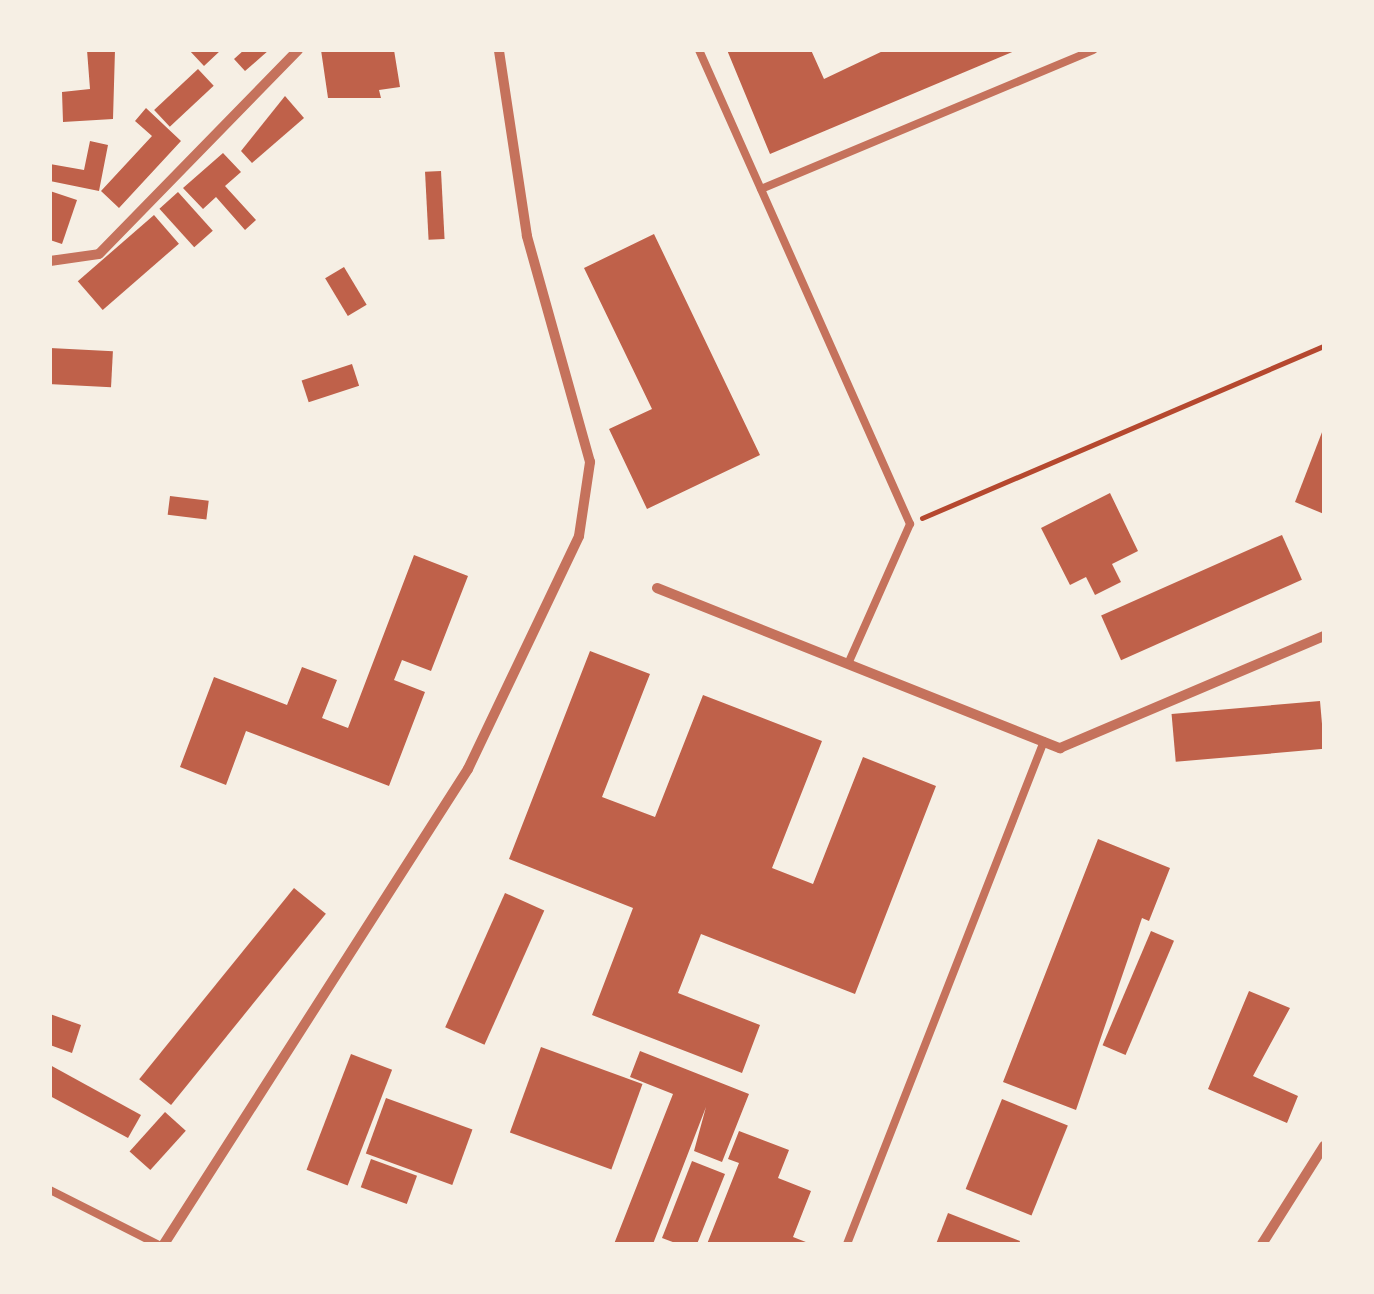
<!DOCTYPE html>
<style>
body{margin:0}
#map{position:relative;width:1374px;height:1294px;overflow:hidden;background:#f6efe4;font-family:Lato,sans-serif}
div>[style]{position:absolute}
.building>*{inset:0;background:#bf614a;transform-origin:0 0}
.path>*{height:5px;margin:-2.5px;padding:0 2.5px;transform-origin:2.5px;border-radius:2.5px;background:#b5482f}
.service>*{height:8px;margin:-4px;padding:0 4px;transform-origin:4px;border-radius:4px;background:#c5725c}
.minor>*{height:10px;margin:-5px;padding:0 5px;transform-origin:5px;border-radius:5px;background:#c5725c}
span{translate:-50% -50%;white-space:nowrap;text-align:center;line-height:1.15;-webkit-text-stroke:8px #f6efe4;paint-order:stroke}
.frame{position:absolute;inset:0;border:52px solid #f6efe4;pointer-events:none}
</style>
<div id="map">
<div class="building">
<i style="clip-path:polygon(87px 50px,115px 50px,113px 119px,63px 122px,62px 92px,90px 89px)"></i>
<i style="clip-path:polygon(189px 50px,221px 50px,204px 66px)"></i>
<i style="clip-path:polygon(244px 50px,269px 50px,245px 71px,234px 59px)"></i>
<i style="clip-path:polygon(321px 50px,394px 50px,400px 87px,379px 90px,381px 98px,328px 98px)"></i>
<i style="clip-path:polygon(727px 50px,811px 50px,824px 79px,885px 50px,1017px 50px,770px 154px)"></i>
<i style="left:198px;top:69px;width:23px;height:60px;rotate:47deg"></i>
<i style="clip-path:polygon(285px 96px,304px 118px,252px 163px,241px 151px)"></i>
<i style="clip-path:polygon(146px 108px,181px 141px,119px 208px,101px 191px,152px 136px,135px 121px)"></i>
<i style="clip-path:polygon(90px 141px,108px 145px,99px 191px,50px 181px,50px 164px,84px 170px)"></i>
<i style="clip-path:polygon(223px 153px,241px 172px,225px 186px,256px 220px,245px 230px,216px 197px,203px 209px,183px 188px)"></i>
<i style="left:441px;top:171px;width:68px;height:16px;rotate:87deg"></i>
<i style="clip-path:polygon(50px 191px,77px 200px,62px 244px,50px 240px)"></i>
<i style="left:178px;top:192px;width:52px;height:25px;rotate:48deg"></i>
<i style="left:154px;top:215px;width:38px;height:101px;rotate:49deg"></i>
<i style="clip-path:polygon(654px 234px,760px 455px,647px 509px,609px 429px,652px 409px,584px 268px)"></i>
<i style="left:344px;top:267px;width:44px;height:22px;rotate:59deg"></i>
<i style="left:50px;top:348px;width:63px;height:36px;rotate:3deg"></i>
<i style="left:352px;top:364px;width:23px;height:53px;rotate:72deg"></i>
<i style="clip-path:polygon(1324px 427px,1324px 514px,1295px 502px)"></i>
<i style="clip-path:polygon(1110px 493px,1138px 551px,1112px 564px,1121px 582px,1095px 595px,1086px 577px,1070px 585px,1041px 528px)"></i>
<i style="left:170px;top:496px;width:39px;height:19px;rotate:7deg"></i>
<i style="left:1282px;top:535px;width:49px;height:198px;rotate:66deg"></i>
<i style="clip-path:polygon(414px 555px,468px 576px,431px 671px,402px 660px,394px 680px,425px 692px,389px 786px,246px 731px,226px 785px,180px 767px,214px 677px,287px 705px,302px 667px,337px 680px,322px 718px,348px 728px)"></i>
<i style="clip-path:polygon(590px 651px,650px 674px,602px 797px,655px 817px,703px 695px,822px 741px,772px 868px,813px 884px,863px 757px,936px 786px,855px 994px,701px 934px,678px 993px,760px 1025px,742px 1073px,592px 1015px,633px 908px,509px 859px)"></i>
<i style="left:1320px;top:701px;width:48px;height:149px;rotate:85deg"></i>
<i style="clip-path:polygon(1098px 839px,1170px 868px,1149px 921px,1142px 918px,1076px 1110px,1003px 1082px)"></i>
<i style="left:294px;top:888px;width:41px;height:246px;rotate:39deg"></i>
<i style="left:505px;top:893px;width:43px;height:147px;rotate:24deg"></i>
<i style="left:1151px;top:931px;width:25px;height:124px;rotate:23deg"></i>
<i style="clip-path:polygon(1249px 991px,1290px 1008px,1253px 1076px,1298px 1096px,1287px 1123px,1208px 1089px)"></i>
<i style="clip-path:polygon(50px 1014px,81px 1025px,72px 1053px,50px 1045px)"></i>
<i style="left:541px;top:1047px;width:108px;height:91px;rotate:20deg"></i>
<i style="clip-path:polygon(640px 1051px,749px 1094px,722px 1162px,694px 1151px,706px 1107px,653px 1244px,614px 1244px,673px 1094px,630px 1077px)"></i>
<i style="left:351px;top:1054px;width:44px;height:124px;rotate:21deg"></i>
<i style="clip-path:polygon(50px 1065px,141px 1115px,128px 1138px,50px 1096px)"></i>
<i style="left:386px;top:1098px;width:92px;height:59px;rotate:20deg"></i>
<i style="left:1002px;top:1099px;width:71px;height:97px;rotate:22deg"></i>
<i style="left:165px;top:1112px;width:28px;height:53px;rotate:42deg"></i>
<i style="clip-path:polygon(739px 1131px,789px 1150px,778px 1178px,811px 1191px,793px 1237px,811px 1244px,707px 1244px,739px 1163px,728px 1159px)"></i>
<i style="left:371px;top:1159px;width:49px;height:30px;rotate:20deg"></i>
<i style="clip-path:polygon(692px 1161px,725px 1174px,697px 1244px,678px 1244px,662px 1238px)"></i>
<i style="clip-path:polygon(948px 1213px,1020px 1241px,1019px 1244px,936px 1244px)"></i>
</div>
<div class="path">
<i style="left:922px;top:518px;width:437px;rotate:-23.2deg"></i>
</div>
<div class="service">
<i style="left:699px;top:50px;width:519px;rotate:66deg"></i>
<i style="left:910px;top:524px;width:153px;rotate:113.9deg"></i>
<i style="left:761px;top:189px;width:360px;rotate:-22.7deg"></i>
<i style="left:50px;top:1190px;width:120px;rotate:26.8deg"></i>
<i style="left:847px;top:1244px;width:540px;rotate:-68.61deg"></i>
</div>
<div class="minor">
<i style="left:50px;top:261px;width:49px;rotate:-8.1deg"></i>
<i style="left:99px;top:254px;width:285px;rotate:-45.7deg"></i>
<i style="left:657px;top:588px;width:434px;rotate:21.7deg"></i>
<i style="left:1060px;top:748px;width:287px;rotate:-23deg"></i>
<i style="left:164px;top:1244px;width:564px;rotate:-57.38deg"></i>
<i style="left:468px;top:769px;width:258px;rotate:-64.5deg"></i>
<i style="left:579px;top:536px;width:75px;rotate:-81.5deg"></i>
<i style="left:590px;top:462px;width:235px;rotate:-105.6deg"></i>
<i style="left:527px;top:236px;width:188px;rotate:-98.6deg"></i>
<i style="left:1262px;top:1244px;width:116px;rotate:-57.7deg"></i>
</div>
<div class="frame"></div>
</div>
